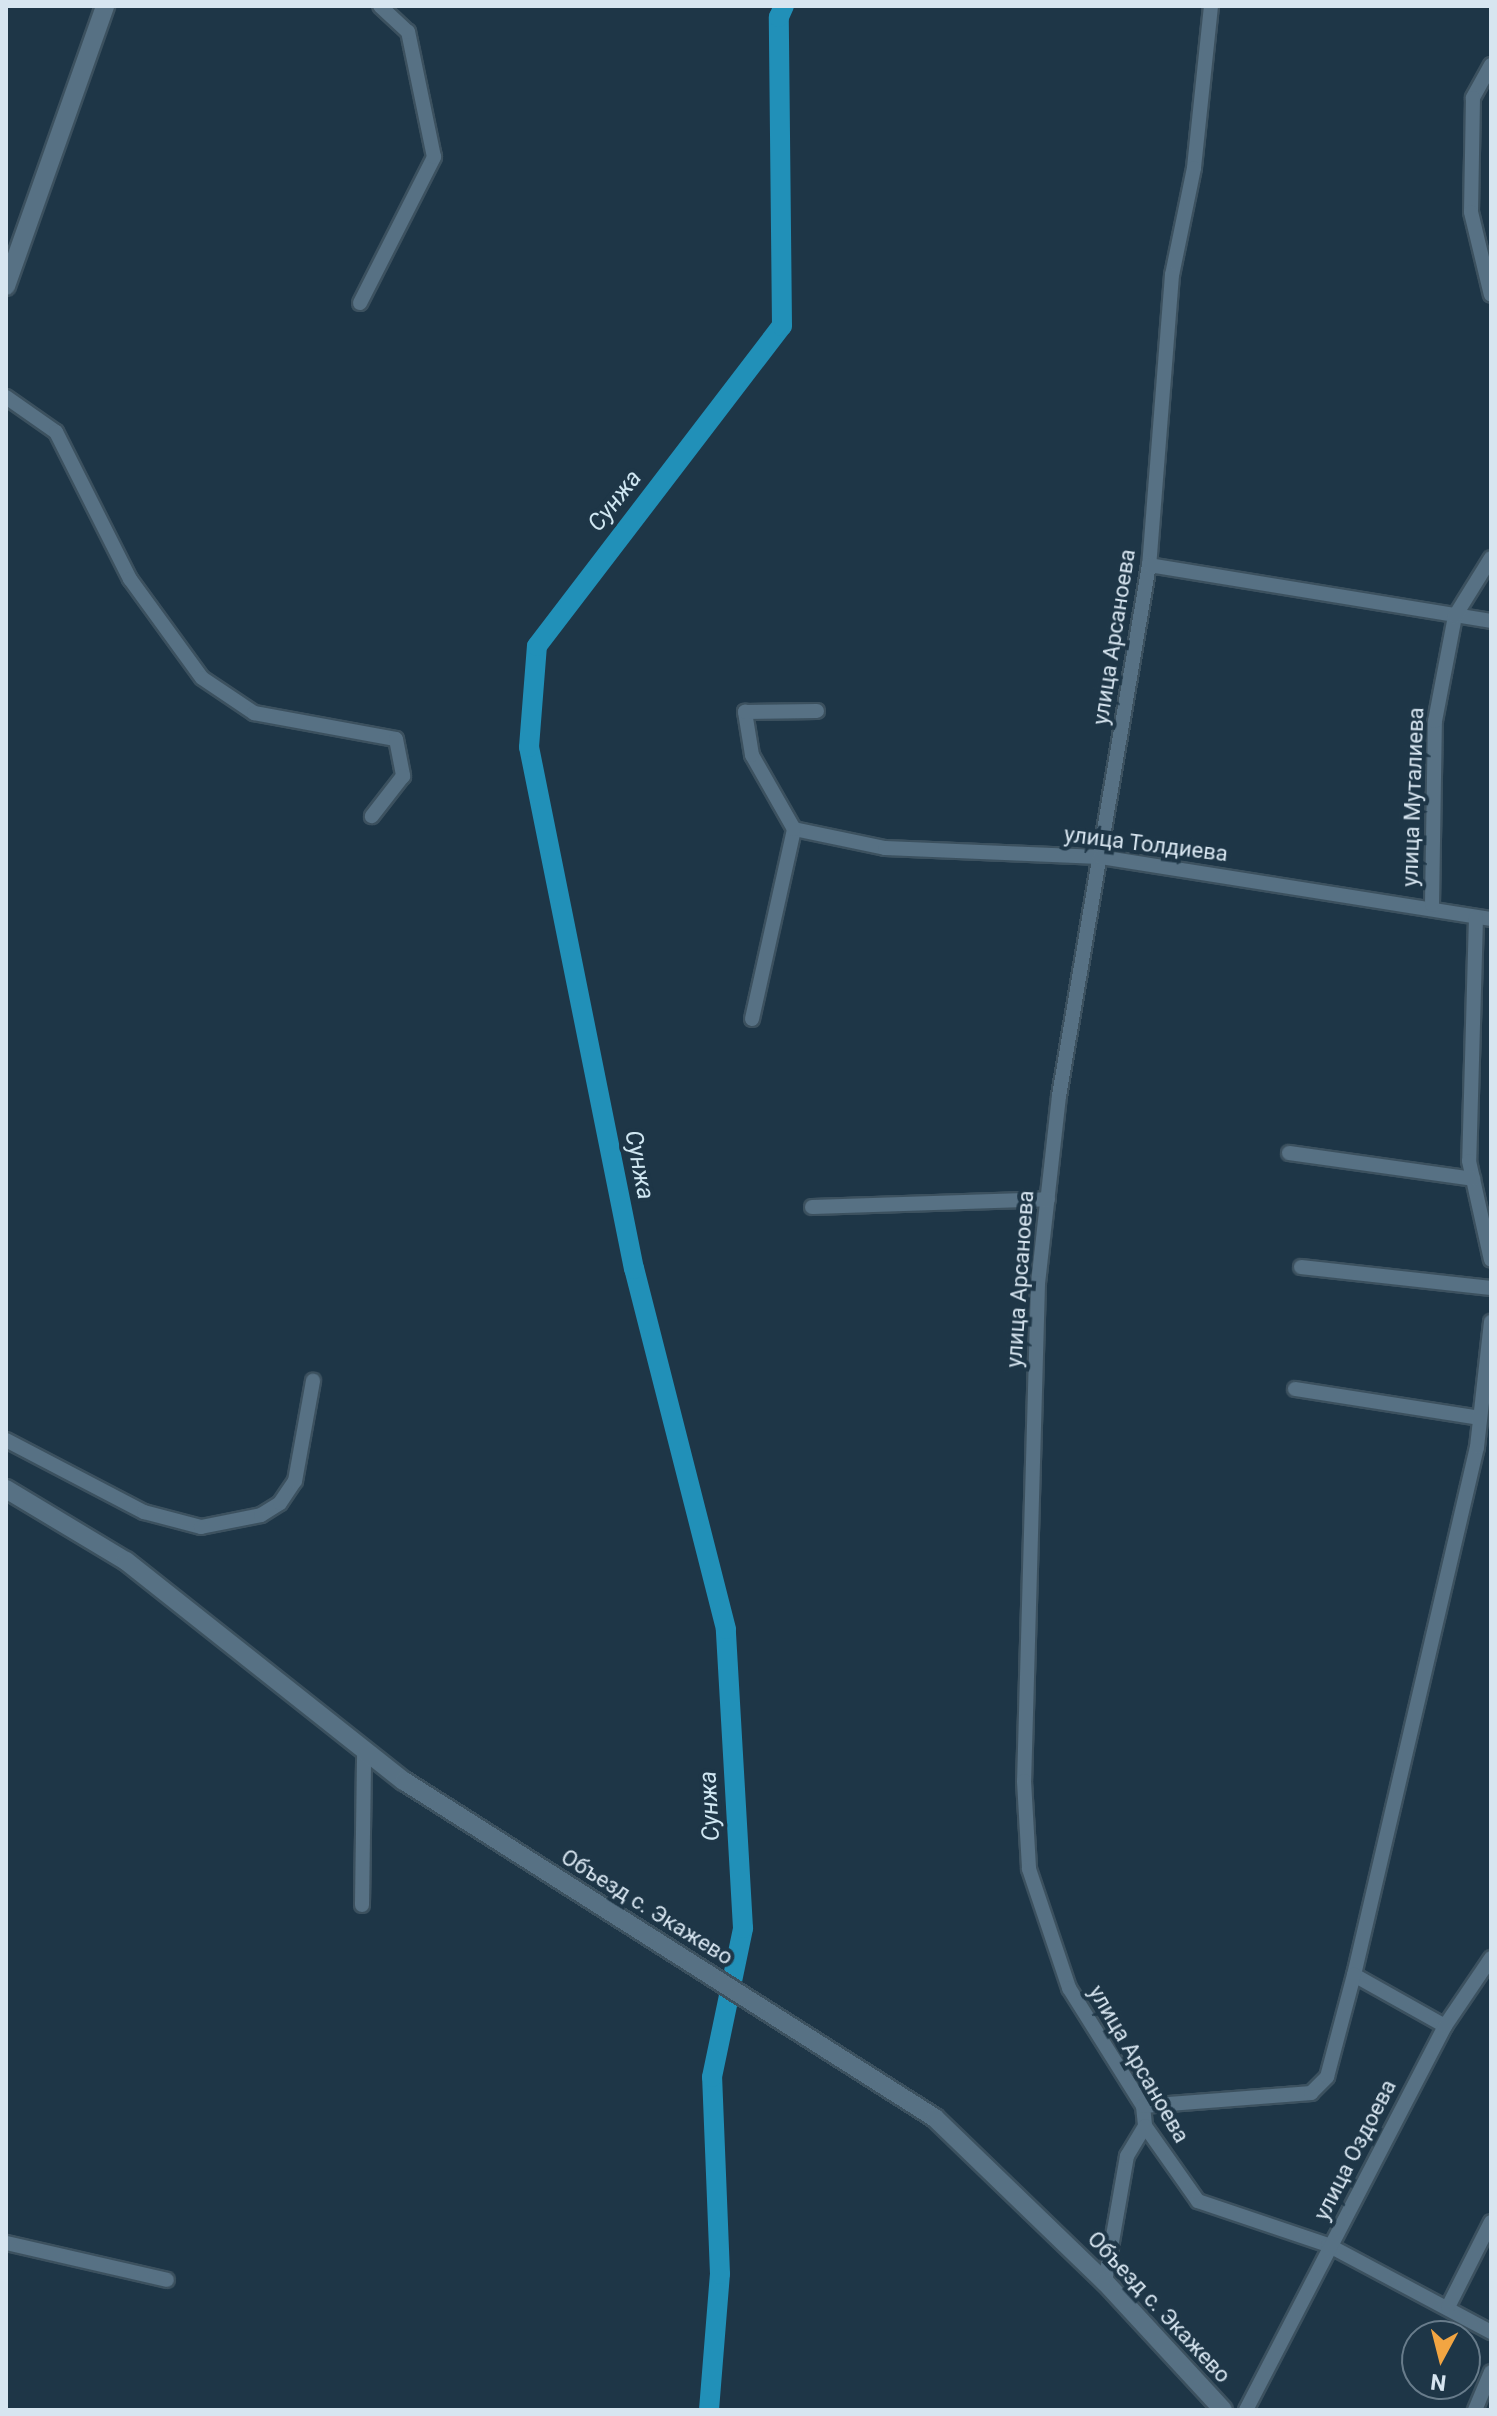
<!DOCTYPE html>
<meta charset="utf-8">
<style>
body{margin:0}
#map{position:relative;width:1497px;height:2416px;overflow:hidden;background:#1e3647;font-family:Roboto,sans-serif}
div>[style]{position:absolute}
.river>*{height:20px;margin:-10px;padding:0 10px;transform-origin:10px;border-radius:10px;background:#2190b8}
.roads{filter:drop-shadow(2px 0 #3c515f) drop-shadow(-2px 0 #3c515f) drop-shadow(0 2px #3c515f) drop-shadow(0 -2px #3c515f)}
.street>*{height:14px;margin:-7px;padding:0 7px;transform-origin:7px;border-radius:7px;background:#577184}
.secondary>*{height:18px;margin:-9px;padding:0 9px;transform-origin:9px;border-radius:9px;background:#577184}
span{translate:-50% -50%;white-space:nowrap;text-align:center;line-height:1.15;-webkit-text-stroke:8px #1e3647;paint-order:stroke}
.street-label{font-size:22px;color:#d7e5f0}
.water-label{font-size:24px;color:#d0e7f2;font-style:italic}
.frame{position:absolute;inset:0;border:8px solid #d7e5f0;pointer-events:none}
.north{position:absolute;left:1401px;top:2320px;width:80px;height:80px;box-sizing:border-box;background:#1e3647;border:2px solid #687c8b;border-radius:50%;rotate:187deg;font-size:22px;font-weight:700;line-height:32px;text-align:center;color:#d7e5f0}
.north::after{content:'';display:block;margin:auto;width:28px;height:36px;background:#f2a542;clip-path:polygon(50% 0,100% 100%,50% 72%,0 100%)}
</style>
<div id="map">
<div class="river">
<i style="left:709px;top:2410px;width:136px;rotate:-85.4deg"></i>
<i style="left:720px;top:2274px;width:197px;rotate:-92.3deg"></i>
<i style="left:712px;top:2077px;width:152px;rotate:-78.2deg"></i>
<i style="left:743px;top:1928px;width:299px;rotate:-93.3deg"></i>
<i style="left:726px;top:1629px;width:372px;rotate:-104.3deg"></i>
<i style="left:634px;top:1269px;width:532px;rotate:-101.37deg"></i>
<i style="left:529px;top:747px;width:101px;rotate:-85.5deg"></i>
<i style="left:537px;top:646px;width:403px;rotate:-52.6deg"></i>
<i style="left:782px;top:326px;width:309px;rotate:-90.6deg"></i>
<i style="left:779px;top:17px;width:12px;rotate:-66deg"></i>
</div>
<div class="roads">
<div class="street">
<i style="left:1211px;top:6px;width:163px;rotate:96deg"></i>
<i style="left:1194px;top:168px;width:109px;rotate:101.6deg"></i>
<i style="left:1172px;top:275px;width:291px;rotate:94.5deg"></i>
<i style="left:1149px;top:565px;width:539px;rotate:99.62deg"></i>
<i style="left:1059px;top:1096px;width:188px;rotate:96.4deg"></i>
<i style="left:1038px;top:1283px;width:498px;rotate:91.6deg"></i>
<i style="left:1024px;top:1781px;width:88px;rotate:86.7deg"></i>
<i style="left:1029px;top:1869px;width:126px;rotate:71.4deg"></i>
<i style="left:1069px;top:1988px;width:139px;rotate:57.9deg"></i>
<i style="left:1143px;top:2106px;width:20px;rotate:84deg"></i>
<i style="left:1145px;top:2126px;width:92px;rotate:54.8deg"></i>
<i style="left:1198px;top:2201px;width:137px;rotate:18.7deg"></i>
<i style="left:1328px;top:2245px;width:185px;rotate:28.1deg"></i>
<i style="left:1491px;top:65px;width:38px;rotate:119deg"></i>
<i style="left:1473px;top:98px;width:114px;rotate:91deg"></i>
<i style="left:1471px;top:212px;width:85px;rotate:76.5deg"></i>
<i style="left:360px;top:303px;width:164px;rotate:-63.1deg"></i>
<i style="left:434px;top:157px;width:128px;rotate:-101.7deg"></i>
<i style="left:408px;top:32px;width:38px;rotate:-137deg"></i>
<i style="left:6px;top:397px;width:61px;rotate:35deg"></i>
<i style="left:56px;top:432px;width:165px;rotate:63.3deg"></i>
<i style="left:130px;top:579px;width:122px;rotate:54deg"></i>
<i style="left:202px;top:678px;width:63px;rotate:33.9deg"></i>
<i style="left:254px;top:713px;width:144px;rotate:10.4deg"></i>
<i style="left:396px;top:739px;width:38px;rotate:79deg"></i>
<i style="left:403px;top:776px;width:51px;rotate:127.8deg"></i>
<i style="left:1149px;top:565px;width:347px;rotate:9.3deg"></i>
<i style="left:794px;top:829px;width:93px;rotate:11.8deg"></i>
<i style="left:885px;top:848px;width:215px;rotate:2.4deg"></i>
<i style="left:1100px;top:857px;width:396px;rotate:9deg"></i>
<i style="left:1432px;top:905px;width:184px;rotate:-89.1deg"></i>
<i style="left:1435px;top:721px;width:107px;rotate:-79.2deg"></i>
<i style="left:1455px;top:616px;width:68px;rotate:-58.2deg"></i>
<i style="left:1476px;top:917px;width:244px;rotate:91.6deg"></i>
<i style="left:1469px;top:1161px;width:101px;rotate:77.5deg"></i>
<i style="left:752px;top:1019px;width:195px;rotate:-77.5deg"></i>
<i style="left:794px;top:829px;width:85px;rotate:-119.6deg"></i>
<i style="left:752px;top:755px;width:44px;rotate:-99.2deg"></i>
<i style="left:745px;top:712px;width:72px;rotate:-0.8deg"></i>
<i style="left:1289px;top:1153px;width:186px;rotate:8deg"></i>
<i style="left:812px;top:1207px;width:236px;rotate:-1.9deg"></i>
<i style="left:1301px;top:1267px;width:191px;rotate:6.3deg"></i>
<i style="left:1295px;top:1389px;width:187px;rotate:8.9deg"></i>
<i style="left:6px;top:1440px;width:156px;rotate:27.6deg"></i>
<i style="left:144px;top:1512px;width:59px;rotate:14.7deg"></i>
<i style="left:201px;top:1527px;width:61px;rotate:-11.3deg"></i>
<i style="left:261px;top:1515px;width:22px;rotate:-32deg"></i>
<i style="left:280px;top:1503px;width:27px;rotate:-56deg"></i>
<i style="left:295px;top:1481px;width:102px;rotate:-79.8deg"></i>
<i style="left:362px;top:1905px;width:152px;rotate:-89.2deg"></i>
<i style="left:1445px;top:2026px;width:104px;rotate:-150.7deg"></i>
<i style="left:1354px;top:1975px;width:542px;rotate:-76.89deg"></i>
<i style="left:1477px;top:1447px;width:126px;rotate:-83.6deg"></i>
<i style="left:1143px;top:2106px;width:169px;rotate:-4.4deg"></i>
<i style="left:1311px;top:2093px;width:23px;rotate:-45deg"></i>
<i style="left:1327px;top:2077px;width:106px;rotate:-75.2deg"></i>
<i style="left:6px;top:2243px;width:165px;rotate:12.9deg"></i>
<i style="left:1105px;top:2282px;width:128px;rotate:-80.1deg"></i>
<i style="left:1127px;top:2156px;width:35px;rotate:-59deg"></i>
<i style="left:1448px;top:2307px;width:95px;rotate:-63.2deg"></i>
<i style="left:1246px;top:2410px;width:433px;rotate:-62.6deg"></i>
<i style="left:1445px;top:2026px;width:82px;rotate:-55.9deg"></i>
<i style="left:1475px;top:2410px;width:41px;rotate:-67.2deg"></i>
</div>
<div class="secondary">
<i style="left:6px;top:286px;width:297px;rotate:-70.5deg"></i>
<i style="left:6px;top:1489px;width:140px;rotate:31deg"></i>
<i style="left:126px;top:1561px;width:355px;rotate:38.4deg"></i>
<i style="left:404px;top:1781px;width:629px;rotate:32.4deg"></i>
<i style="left:935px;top:2118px;width:236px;rotate:44deg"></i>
<i style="left:1105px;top:2282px;width:174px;rotate:47.3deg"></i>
</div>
</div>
<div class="street-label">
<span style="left:1114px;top:637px;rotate:-81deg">улица Арсаноева</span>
<span style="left:1413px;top:797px;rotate:-88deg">улица Муталиева</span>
<span style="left:1146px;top:844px;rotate:7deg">улица Толдиева</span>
<span style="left:1020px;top:1279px;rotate:-86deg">улица Арсаноева</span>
<span style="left:647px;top:1907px;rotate:32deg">Объезд с. Экажево</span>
<span style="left:1139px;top:2064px;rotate:60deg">улица Арсаноева</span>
<span style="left:1355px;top:2150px;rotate:-63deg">улица Оздоева</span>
<span style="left:1159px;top:2307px;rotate:47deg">Объезд с. Экажево</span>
</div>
<div class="water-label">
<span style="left:615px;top:501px;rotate:-52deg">Сунжа</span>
<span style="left:639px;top:1165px;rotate:79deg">Сунжа</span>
<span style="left:710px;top:1806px;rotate:-93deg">Сунжа</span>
</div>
<div class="frame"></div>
<div class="north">N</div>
</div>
